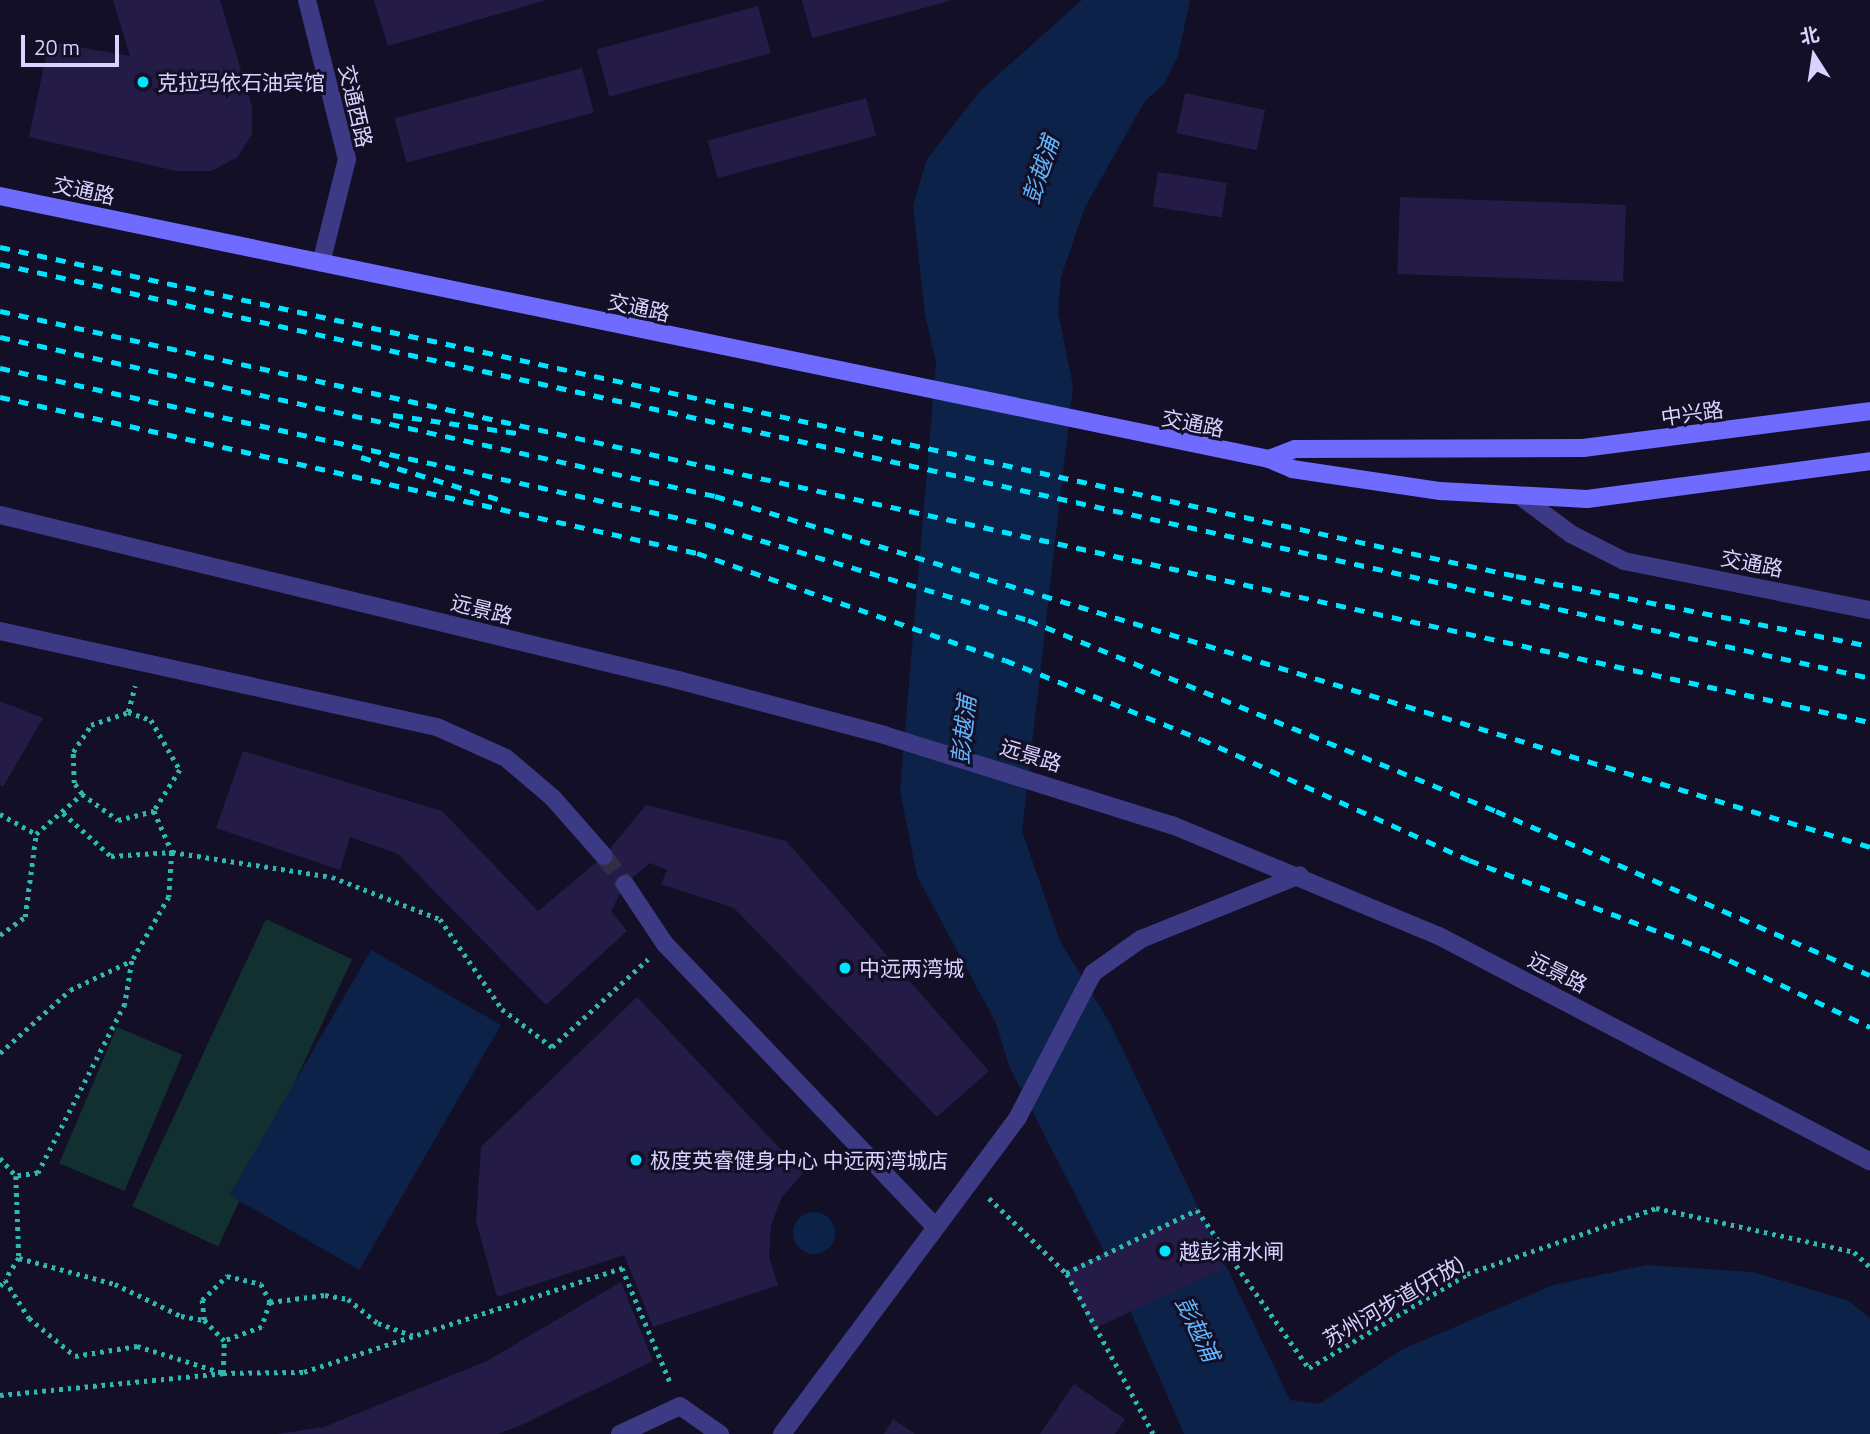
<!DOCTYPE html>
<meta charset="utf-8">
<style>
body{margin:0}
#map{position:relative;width:1870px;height:1434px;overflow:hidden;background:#130f26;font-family:"Titillium Web","Noto Sans SC",sans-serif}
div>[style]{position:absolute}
.green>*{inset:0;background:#12302f;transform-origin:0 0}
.water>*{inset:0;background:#0c2248;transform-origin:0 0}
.round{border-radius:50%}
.building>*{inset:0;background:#241b47;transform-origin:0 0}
.minor-tunnel>*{height:18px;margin-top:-9px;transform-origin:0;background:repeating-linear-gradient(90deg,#312d47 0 18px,transparent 0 27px)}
.path>*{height:4.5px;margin-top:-2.25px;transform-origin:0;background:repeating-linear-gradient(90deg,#2fb8b0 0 3.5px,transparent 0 8.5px)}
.service>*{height:18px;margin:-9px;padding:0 9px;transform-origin:9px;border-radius:9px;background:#3d3a85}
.minor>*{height:18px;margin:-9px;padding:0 9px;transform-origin:9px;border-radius:9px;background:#3d3a85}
.tertiary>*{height:18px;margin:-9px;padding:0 9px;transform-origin:9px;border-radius:9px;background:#3d3a85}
.secondary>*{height:18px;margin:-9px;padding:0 9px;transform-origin:9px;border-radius:9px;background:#6f6bff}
.rail>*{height:5px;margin-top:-2.5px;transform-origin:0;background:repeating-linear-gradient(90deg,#00e5ff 0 10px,transparent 0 19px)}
.dots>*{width:19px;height:19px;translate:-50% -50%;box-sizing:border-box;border:4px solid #130f26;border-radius:50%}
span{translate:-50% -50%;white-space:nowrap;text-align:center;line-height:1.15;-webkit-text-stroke:6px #130f26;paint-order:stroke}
.poi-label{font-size:21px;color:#d9d4ff}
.left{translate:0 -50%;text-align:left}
.street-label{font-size:21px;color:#d9d4ff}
.water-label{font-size:23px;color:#62b6ff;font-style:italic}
.north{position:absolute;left:1779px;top:21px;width:70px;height:70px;-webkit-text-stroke:5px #130f26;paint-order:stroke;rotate:348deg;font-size:19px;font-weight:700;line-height:28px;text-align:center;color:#d9d4ff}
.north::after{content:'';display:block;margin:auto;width:24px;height:32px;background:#d9d4ff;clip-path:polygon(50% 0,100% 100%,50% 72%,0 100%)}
.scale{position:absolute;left:21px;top:35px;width:98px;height:32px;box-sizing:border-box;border:4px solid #d9d4ff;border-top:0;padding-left:9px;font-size:21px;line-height:24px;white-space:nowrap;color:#d9d4ff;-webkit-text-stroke:5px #130f26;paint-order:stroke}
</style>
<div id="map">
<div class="green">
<i style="left:266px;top:919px;width:95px;height:317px;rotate:25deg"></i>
<i style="left:117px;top:1027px;width:71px;height:148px;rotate:23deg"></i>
</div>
<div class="water">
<i style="clip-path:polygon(1082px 0,1190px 0,1178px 57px,1164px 84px,1145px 101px,1085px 207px,1061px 277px,1058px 312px,1073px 386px,1022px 831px,1060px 941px,1111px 1025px,1290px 1400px,1319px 1404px,1401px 1350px,1553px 1285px,1646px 1265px,1753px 1272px,1849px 1301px,1870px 1318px,1870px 1434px,1184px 1434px,1105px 1253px,1009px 1066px,996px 1023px,917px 876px,900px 791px,936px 362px,925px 315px,913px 205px,927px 159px,980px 91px)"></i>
<i style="left:371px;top:950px;width:150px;height:283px;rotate:30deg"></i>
<i class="round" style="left:793px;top:1212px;width:42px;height:42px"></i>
</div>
<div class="building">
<i style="clip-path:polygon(113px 0,220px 0,252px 107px,252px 134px,238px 157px,211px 171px,176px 171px,29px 137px,49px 42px,130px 56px)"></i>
<i style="clip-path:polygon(374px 0,543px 0,543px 1px,388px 46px)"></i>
<i style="clip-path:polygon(802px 0,950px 0,950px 1px,812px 38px)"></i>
<i style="left:758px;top:6px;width:49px;height:167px;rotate:75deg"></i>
<i style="left:582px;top:68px;width:46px;height:194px;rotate:75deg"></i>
<i style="left:1185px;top:93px;width:82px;height:41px;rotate:12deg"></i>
<i style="left:866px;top:98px;width:39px;height:164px;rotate:75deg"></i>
<i style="left:1158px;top:172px;width:70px;height:35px;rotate:9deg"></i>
<i style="left:1400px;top:197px;width:226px;height:77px;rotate:2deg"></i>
<i style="clip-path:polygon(0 701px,43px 718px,3px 787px,0 785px)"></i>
<i style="clip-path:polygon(243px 751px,442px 811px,538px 911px,604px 856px,646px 805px,786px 841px,989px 1071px,937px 1117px,734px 908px,661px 884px,667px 870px,650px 863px,625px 884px,611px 911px,627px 931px,546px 1005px,398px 854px,350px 837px,340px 870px,216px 828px)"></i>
<i style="clip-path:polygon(637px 997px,803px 1173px,782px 1197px,771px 1226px,769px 1257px,778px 1285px,653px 1327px,624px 1255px,497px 1297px,476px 1221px,481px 1147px)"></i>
<i style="left:1197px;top:1210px;width:64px;height:145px;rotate:65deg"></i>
<i style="clip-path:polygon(621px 1282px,653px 1361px,517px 1427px,497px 1434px,277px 1434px,324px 1427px,487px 1361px)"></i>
<i style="clip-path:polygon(1074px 1384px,1125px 1419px,1115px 1434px,1040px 1434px)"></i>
<i style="clip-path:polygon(893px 1419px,915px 1434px,884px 1434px)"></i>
</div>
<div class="minor-tunnel">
<i style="left:604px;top:856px;width:35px;rotate:53deg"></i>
</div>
<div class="path">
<i style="left:128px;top:712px;width:27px;rotate:-75deg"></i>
<i style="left:82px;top:794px;width:14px;rotate:-126deg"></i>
<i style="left:74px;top:783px;width:31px;rotate:-92deg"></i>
<i style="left:73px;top:752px;width:32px;rotate:-56deg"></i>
<i style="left:91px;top:725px;width:39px;rotate:-19deg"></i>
<i style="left:128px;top:712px;width:24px;rotate:19deg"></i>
<i style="left:151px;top:720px;width:58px;rotate:59.9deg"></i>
<i style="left:180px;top:770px;width:49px;rotate:122.4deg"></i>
<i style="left:63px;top:813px;width:64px;rotate:41.9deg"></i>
<i style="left:111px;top:856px;width:61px;rotate:-3.8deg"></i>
<i style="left:172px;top:852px;width:162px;rotate:8.9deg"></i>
<i style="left:332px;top:877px;width:116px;rotate:21.3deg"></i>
<i style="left:440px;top:919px;width:109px;rotate:55.4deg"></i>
<i style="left:502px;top:1009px;width:63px;rotate:37.2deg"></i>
<i style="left:552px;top:1047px;width:130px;rotate:-42.5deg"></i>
<i style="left:0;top:814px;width:41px;rotate:29.1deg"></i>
<i style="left:0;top:935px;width:31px;rotate:-36deg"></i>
<i style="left:25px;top:917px;width:84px;rotate:-82.5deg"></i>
<i style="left:36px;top:834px;width:61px;rotate:-41deg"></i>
<i style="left:82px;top:794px;width:44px;rotate:35.8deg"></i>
<i style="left:118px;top:820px;width:37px;rotate:-14deg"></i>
<i style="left:154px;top:811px;width:45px;rotate:66.3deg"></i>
<i style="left:172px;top:852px;width:45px;rotate:93.8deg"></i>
<i style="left:169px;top:897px;width:74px;rotate:120deg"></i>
<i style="left:132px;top:961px;width:44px;rotate:99.2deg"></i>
<i style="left:125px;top:1004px;width:190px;rotate:117.2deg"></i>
<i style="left:38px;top:1173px;width:22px;rotate:172deg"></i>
<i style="left:16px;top:1176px;width:82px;rotate:87.9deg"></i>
<i style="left:19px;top:1258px;width:26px;rotate:122deg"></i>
<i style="left:0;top:1053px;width:94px;rotate:-42deg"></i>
<i style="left:70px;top:990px;width:68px;rotate:-25.4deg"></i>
<i style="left:0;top:1158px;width:24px;rotate:48deg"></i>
<i style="left:989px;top:1198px;width:107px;rotate:44.2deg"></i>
<i style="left:19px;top:1258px;width:99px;rotate:15.2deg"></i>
<i style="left:115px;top:1284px;width:73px;rotate:25.9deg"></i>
<i style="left:181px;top:1316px;width:23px;rotate:10deg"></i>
<i style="left:0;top:1286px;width:8px;rotate:-50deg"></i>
<i style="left:5px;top:1280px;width:45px;rotate:57.7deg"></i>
<i style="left:29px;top:1318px;width:60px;rotate:39.6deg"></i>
<i style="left:75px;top:1356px;width:63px;rotate:-9.2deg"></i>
<i style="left:137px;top:1346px;width:90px;rotate:17.4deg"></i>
<i style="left:223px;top:1373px;width:81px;rotate:-0.7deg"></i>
<i style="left:304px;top:1372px;width:335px;rotate:-18.1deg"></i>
<i style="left:622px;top:1268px;width:126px;rotate:67.1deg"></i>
<i style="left:270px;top:1302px;width:55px;rotate:-7.3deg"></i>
<i style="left:325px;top:1295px;width:23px;rotate:10deg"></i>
<i style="left:348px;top:1299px;width:38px;rotate:39deg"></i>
<i style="left:378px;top:1323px;width:37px;rotate:20deg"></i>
<i style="left:0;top:1395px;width:224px;rotate:-5.6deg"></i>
<i style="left:223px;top:1373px;width:32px;rotate:-88deg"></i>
<i style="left:224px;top:1341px;width:29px;rotate:-134deg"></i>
<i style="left:204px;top:1320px;width:20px;rotate:-96deg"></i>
<i style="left:202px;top:1300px;width:35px;rotate:-44deg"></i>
<i style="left:227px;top:1276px;width:35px;rotate:13deg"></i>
<i style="left:261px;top:1284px;width:20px;rotate:63deg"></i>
<i style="left:270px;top:1302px;width:26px;rotate:108deg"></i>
<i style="left:262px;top:1327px;width:40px;rotate:159.8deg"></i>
<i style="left:1153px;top:1434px;width:183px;rotate:-118.4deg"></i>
<i style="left:1066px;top:1273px;width:145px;rotate:-25.7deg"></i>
<i style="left:1197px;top:1210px;width:194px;rotate:54.7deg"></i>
<i style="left:1309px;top:1368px;width:184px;rotate:-30.7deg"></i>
<i style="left:1467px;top:1274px;width:200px;rotate:-19.2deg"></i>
<i style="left:1656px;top:1208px;width:203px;rotate:12.5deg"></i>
<i style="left:1854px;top:1252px;width:22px;rotate:43deg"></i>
</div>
<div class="service">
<i style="left:782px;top:1434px;width:395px;rotate:-53.3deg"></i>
<i style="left:1018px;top:1117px;width:162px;rotate:-62.5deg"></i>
<i style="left:1093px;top:973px;width:59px;rotate:-35.3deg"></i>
<i style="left:1141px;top:939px;width:171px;rotate:-21.9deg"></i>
</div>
<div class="minor">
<i style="left:307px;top:0;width:164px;rotate:75.9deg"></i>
<i style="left:347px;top:159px;width:107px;rotate:104deg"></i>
<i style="left:1524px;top:499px;width:59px;rotate:36.7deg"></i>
<i style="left:1571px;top:534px;width:59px;rotate:27deg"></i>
<i style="left:1624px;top:561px;width:251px;rotate:11.3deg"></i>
<i style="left:0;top:631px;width:447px;rotate:12.4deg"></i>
<i style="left:437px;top:727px;width:76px;rotate:24.2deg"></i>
<i style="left:506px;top:758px;width:62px;rotate:40.4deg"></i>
<i style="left:553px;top:798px;width:77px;rotate:48.7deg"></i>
<i style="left:625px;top:884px;width:72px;rotate:56.3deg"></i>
<i style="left:665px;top:944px;width:391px;rotate:46.3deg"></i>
<i style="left:620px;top:1434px;width:66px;rotate:-25deg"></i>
<i style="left:680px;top:1406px;width:49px;rotate:35deg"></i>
</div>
<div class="tertiary">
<i style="left:0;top:515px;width:698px;rotate:13.68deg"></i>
<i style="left:678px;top:680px;width:213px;rotate:14.9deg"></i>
<i style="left:884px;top:735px;width:302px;rotate:17.4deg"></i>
<i style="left:1172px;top:825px;width:289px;rotate:22.6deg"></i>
<i style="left:1439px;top:936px;width:486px;rotate:27.6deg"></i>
</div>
<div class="secondary">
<i style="left:0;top:196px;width:1296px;rotate:11.71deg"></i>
<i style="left:1269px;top:459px;width:25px;rotate:23deg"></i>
<i style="left:1292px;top:469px;width:150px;rotate:8.5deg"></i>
<i style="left:1440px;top:491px;width:147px;rotate:3.1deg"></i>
<i style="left:1587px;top:499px;width:286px;rotate:-7.6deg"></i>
<i style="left:1269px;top:459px;width:28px;rotate:-21deg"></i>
<i style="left:1295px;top:449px;width:288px;rotate:-0.2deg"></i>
<i style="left:1583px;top:448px;width:289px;rotate:-7.3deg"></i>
</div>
<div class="rail">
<i style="left:0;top:247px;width:1551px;rotate:12.24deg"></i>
<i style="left:1516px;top:576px;width:361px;rotate:11.2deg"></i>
<i style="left:0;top:264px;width:1915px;rotate:12.48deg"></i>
<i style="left:0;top:311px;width:1915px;rotate:12.4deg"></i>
<i style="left:0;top:337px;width:732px;rotate:12.54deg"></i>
<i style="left:715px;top:496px;width:1207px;rotate:16.9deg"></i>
<i style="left:0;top:368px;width:723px;rotate:12.46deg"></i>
<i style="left:706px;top:524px;width:336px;rotate:16.6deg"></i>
<i style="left:1028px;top:620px;width:505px;rotate:22.2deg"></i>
<i style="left:1496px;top:811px;width:408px;rotate:23.7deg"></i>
<i style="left:0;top:397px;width:714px;rotate:12.62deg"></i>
<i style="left:697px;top:553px;width:326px;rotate:19.2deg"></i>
<i style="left:1005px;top:660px;width:211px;rotate:22deg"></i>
<i style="left:1201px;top:739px;width:294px;rotate:24.3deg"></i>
<i style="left:1469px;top:860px;width:260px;rotate:20.7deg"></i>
<i style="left:1712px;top:952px;width:175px;rotate:25.4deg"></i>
<i style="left:393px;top:415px;width:125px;rotate:8.3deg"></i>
<i style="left:361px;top:457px;width:146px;rotate:17.1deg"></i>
</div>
<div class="dots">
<i style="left:143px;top:82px;background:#00e5ff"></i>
<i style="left:845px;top:968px;background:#00e5ff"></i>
<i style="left:636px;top:1160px;background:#00e5ff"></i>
<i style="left:1165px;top:1251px;background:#00e5ff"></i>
</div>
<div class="poi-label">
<span class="left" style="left:157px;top:82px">克拉玛依石油宾馆</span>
<span class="left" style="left:859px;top:968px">中远两湾城</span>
<span class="left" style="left:650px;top:1160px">极度英睿健身中心 中远两湾城店</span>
<span class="left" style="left:1179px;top:1251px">越彭浦水闸</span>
</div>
<div class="street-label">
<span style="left:356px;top:106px;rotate:77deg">交通西路</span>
<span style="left:84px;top:190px;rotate:12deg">交通路</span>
<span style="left:639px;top:307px;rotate:12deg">交通路</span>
<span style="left:1692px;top:413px;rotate:-8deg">中兴路</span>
<span style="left:1193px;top:423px;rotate:11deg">交通路</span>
<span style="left:1752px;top:563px;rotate:11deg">交通路</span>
<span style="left:482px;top:609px;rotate:14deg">远景路</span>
<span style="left:1031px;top:755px;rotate:17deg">远景路</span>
<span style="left:1558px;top:972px;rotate:27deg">远景路</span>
<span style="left:1393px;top:1301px;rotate:-30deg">苏州河步道(开放)</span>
</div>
<div class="water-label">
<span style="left:1041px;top:170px;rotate:-72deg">彭越浦</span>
<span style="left:964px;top:730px;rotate:-84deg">彭越浦</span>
<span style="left:1197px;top:1329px;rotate:64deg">彭越浦</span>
</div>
<div class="north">北</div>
<div class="scale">20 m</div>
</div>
